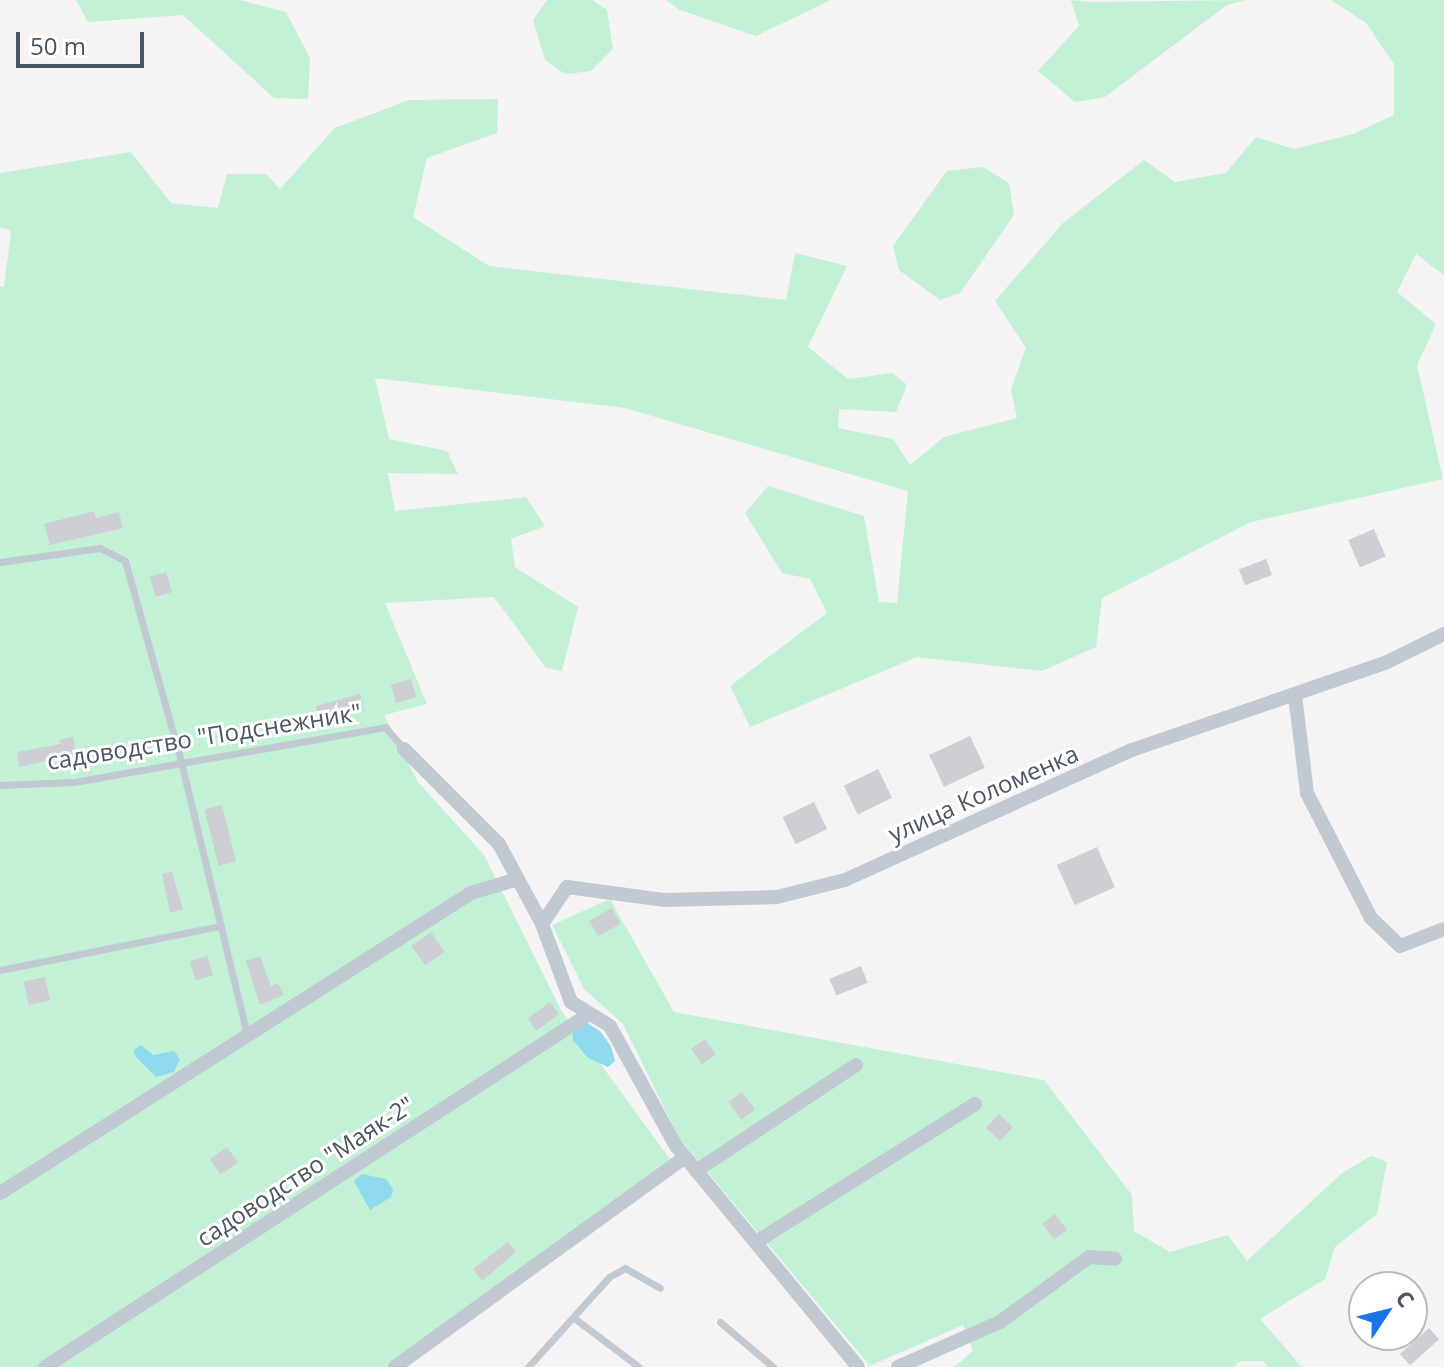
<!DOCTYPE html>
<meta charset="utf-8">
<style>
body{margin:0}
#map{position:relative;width:1444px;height:1367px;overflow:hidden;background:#f5f3f3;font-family:"Open Sans",sans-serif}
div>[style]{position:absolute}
.green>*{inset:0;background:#c3f1d5}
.water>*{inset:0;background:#90daee}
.building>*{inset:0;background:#cdcfd5;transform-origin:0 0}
.lane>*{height:7px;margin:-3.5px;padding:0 3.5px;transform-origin:3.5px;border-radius:3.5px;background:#c1cad2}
.street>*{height:14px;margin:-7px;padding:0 7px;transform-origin:7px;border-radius:7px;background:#c1cad2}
span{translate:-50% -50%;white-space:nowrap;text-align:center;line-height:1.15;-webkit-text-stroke:6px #fff;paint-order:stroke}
.street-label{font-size:24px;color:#4a5661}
.north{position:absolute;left:1348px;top:1271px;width:80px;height:80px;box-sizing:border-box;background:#fff;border:2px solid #b7bbc0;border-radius:50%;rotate:55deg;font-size:22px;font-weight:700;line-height:32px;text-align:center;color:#4a5661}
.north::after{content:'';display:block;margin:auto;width:28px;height:36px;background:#1a73e8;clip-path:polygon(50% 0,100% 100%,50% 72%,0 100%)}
.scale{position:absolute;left:16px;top:32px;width:128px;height:36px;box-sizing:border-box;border:4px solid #4a5661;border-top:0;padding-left:10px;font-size:24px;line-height:28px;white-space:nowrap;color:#4a5661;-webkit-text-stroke:6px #fff;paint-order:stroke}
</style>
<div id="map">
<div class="green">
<i style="clip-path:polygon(76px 0,240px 0,286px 12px,310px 58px,308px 99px,274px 98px,183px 15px,88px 22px)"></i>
<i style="clip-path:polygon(547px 0,592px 0,607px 10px,613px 49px,591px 71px,565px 74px,545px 60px,533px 20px)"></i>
<i style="clip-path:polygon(666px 0,831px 0,756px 36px,680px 10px)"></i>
<i style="clip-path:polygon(1071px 0,1091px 2px,1246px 0,1227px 5px,1105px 97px,1075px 102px,1038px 71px,1079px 26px)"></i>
<i style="clip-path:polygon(1331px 0,1444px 0,1444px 275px,1416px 254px,1397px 292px,1436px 324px,1417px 365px,1443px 479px,1251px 522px,1102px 598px,1096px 647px,1042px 671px,917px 657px,750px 727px,730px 686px,827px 613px,810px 579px,782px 573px,745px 513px,768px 486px,864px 516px,879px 602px,897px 603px,908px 491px,625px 408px,375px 378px,389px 439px,447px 451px,458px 474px,388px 473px,395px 511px,526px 497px,545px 526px,511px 539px,515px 567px,578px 607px,562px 671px,546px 668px,494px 597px,385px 603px,427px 704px,384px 715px,418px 782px,484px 855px,561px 1010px,675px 1166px,392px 1367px,0 1367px,0 286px,4px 287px,11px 231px,0 227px,0 173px,131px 152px,171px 203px,218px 208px,227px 174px,266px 174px,280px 189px,335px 128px,409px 100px,498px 99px,497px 133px,427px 158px,413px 217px,489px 266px,786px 300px,795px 253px,847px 266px,808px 347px,848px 379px,893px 373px,907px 385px,896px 412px,839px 409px,838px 428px,893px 439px,910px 465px,944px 437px,1017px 418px,1011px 389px,1026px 348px,995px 301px,1063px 223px,1144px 160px,1175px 182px,1226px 173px,1256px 137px,1294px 149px,1353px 134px,1394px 115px,1394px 64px,1366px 23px)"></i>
<i style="clip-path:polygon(983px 167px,1009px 183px,1014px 215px,960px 293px,940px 300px,899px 270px,893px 246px,947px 171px)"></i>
<i style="clip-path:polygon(610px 899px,674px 1012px,1044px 1080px,1132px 1195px,1134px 1231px,1170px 1252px,1228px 1235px,1247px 1261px,1342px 1173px,1371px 1156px,1387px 1162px,1377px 1214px,1335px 1247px,1325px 1279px,1260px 1319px,1302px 1367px,1268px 1367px,1263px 1361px,1240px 1361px,1234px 1367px,954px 1367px,973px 1351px,963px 1325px,870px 1366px,679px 1138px,623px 1024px,584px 989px,552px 925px)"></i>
</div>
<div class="water">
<i style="clip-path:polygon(586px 1022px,600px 1031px,611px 1046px,615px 1061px,608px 1067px,588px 1058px,573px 1040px,572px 1030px)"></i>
<i style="clip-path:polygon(141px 1045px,153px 1055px,174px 1051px,180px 1059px,174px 1072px,156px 1077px,135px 1056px,134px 1050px)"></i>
<i style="clip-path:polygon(362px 1174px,386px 1179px,393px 1189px,391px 1197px,370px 1210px,354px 1181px)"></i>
</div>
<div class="building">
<i style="clip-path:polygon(94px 511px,96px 518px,119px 512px,123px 528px,50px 545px,44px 524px)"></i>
<i style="left:1374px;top:529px;width:30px;height:28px;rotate:67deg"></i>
<i style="left:1266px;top:559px;width:17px;height:29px;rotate:69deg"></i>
<i style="left:166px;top:572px;width:21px;height:17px;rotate:73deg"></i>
<i style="left:411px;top:679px;width:19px;height:21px;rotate:74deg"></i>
<i style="clip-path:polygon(360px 694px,364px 712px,319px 720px,316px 706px)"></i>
<i style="left:970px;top:736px;width:35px;height:45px;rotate:65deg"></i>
<i style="clip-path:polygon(73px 737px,76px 754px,19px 767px,17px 752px,60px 744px,59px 740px)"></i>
<i style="left:878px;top:769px;width:32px;height:38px;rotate:64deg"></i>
<i style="left:814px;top:802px;width:30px;height:35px;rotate:64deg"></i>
<i style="left:222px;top:805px;width:58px;height:18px;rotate:76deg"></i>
<i style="left:1097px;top:847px;width:44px;height:44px;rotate:66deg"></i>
<i style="clip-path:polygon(172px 872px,183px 909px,170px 913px,162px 874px)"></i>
<i style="left:612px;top:908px;width:18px;height:26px;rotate:61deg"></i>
<i style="left:431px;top:932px;width:24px;height:24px;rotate:55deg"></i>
<i style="left:207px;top:956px;width:20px;height:18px;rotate:72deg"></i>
<i style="clip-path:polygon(260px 956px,271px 986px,278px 983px,284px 995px,260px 1005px,246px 961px)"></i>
<i style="left:861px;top:966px;width:18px;height:34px;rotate:68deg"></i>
<i style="left:45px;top:977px;width:24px;height:22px;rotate:78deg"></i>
<i style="left:550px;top:1002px;width:15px;height:28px;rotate:53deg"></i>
<i style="left:705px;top:1039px;width:19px;height:17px;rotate:55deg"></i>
<i style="left:742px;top:1092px;width:22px;height:17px;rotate:54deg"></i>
<i style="left:999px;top:1114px;width:19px;height:19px;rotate:43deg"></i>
<i style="left:227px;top:1147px;width:19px;height:21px;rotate:55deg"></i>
<i style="left:1055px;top:1214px;width:20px;height:16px;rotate:53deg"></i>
<i style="clip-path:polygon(508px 1242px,516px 1252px,482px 1281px,473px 1269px)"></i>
<i style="left:1429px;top:1328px;width:15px;height:39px;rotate:48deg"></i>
</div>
<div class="lane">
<i style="left:0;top:562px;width:101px;rotate:-8deg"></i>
<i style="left:100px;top:548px;width:28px;rotate:27deg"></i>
<i style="left:125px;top:561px;width:209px;rotate:74.4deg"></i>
<i style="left:181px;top:762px;width:280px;rotate:76.4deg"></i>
<i style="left:0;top:785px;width:74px;rotate:-2.3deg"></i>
<i style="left:74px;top:782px;width:316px;rotate:-10deg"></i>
<i style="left:385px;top:727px;width:29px;rotate:49deg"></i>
<i style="left:0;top:970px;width:225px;rotate:-11.3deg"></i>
<i style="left:574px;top:1318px;width:81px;rotate:37deg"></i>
<i style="left:720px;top:1322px;width:70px;rotate:40.3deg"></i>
<i style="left:528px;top:1367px;width:121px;rotate:-48deg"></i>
<i style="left:609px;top:1277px;width:18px;rotate:-29deg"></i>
<i style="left:625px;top:1268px;width:40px;rotate:29.7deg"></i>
</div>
<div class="street">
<i style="left:1295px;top:695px;width:99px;rotate:83deg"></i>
<i style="left:1307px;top:793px;width:140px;rotate:62.9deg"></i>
<i style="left:1371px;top:918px;width:40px;rotate:44deg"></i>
<i style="left:1400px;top:946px;width:47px;rotate:-21.1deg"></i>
<i style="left:404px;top:749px;width:134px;rotate:45deg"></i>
<i style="left:499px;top:844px;width:91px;rotate:61.7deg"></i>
<i style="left:542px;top:924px;width:83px;rotate:69.6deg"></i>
<i style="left:571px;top:1002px;width:46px;rotate:31.6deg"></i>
<i style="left:610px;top:1026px;width:137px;rotate:61.2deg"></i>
<i style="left:676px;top:1146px;width:286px;rotate:50.5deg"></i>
<i style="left:542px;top:924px;width:45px;rotate:-56deg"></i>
<i style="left:567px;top:887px;width:99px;rotate:7.6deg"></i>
<i style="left:665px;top:900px;width:112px;rotate:-1.5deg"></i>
<i style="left:777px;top:897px;width:70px;rotate:-14deg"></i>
<i style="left:845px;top:880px;width:315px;rotate:-24.4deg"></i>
<i style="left:1132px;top:750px;width:270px;rotate:-19deg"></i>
<i style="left:1387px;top:662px;width:64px;rotate:-26.2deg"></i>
<i style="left:696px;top:1171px;width:192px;rotate:-33.5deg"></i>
<i style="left:0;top:1193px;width:558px;rotate:-32.49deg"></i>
<i style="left:471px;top:893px;width:49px;rotate:-16.6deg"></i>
<i style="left:756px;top:1242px;width:259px;rotate:-32.2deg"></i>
<i style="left:45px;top:1367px;width:648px;rotate:-32.98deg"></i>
<i style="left:395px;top:1367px;width:358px;rotate:-35.9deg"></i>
<i style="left:898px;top:1367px;width:111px;rotate:-23.8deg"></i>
<i style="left:1000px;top:1322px;width:110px;rotate:-36.1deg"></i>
<i style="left:1089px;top:1257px;width:26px;rotate:4deg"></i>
</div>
<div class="street-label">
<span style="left:204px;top:736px;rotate:-9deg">садоводство "Подснежник"</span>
<span style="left:983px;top:793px;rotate:-24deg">улица Коломенка</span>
<span style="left:305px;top:1171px;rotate:-33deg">садоводство "Маяк-2"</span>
</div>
<div class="north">С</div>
<div class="scale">50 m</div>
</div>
